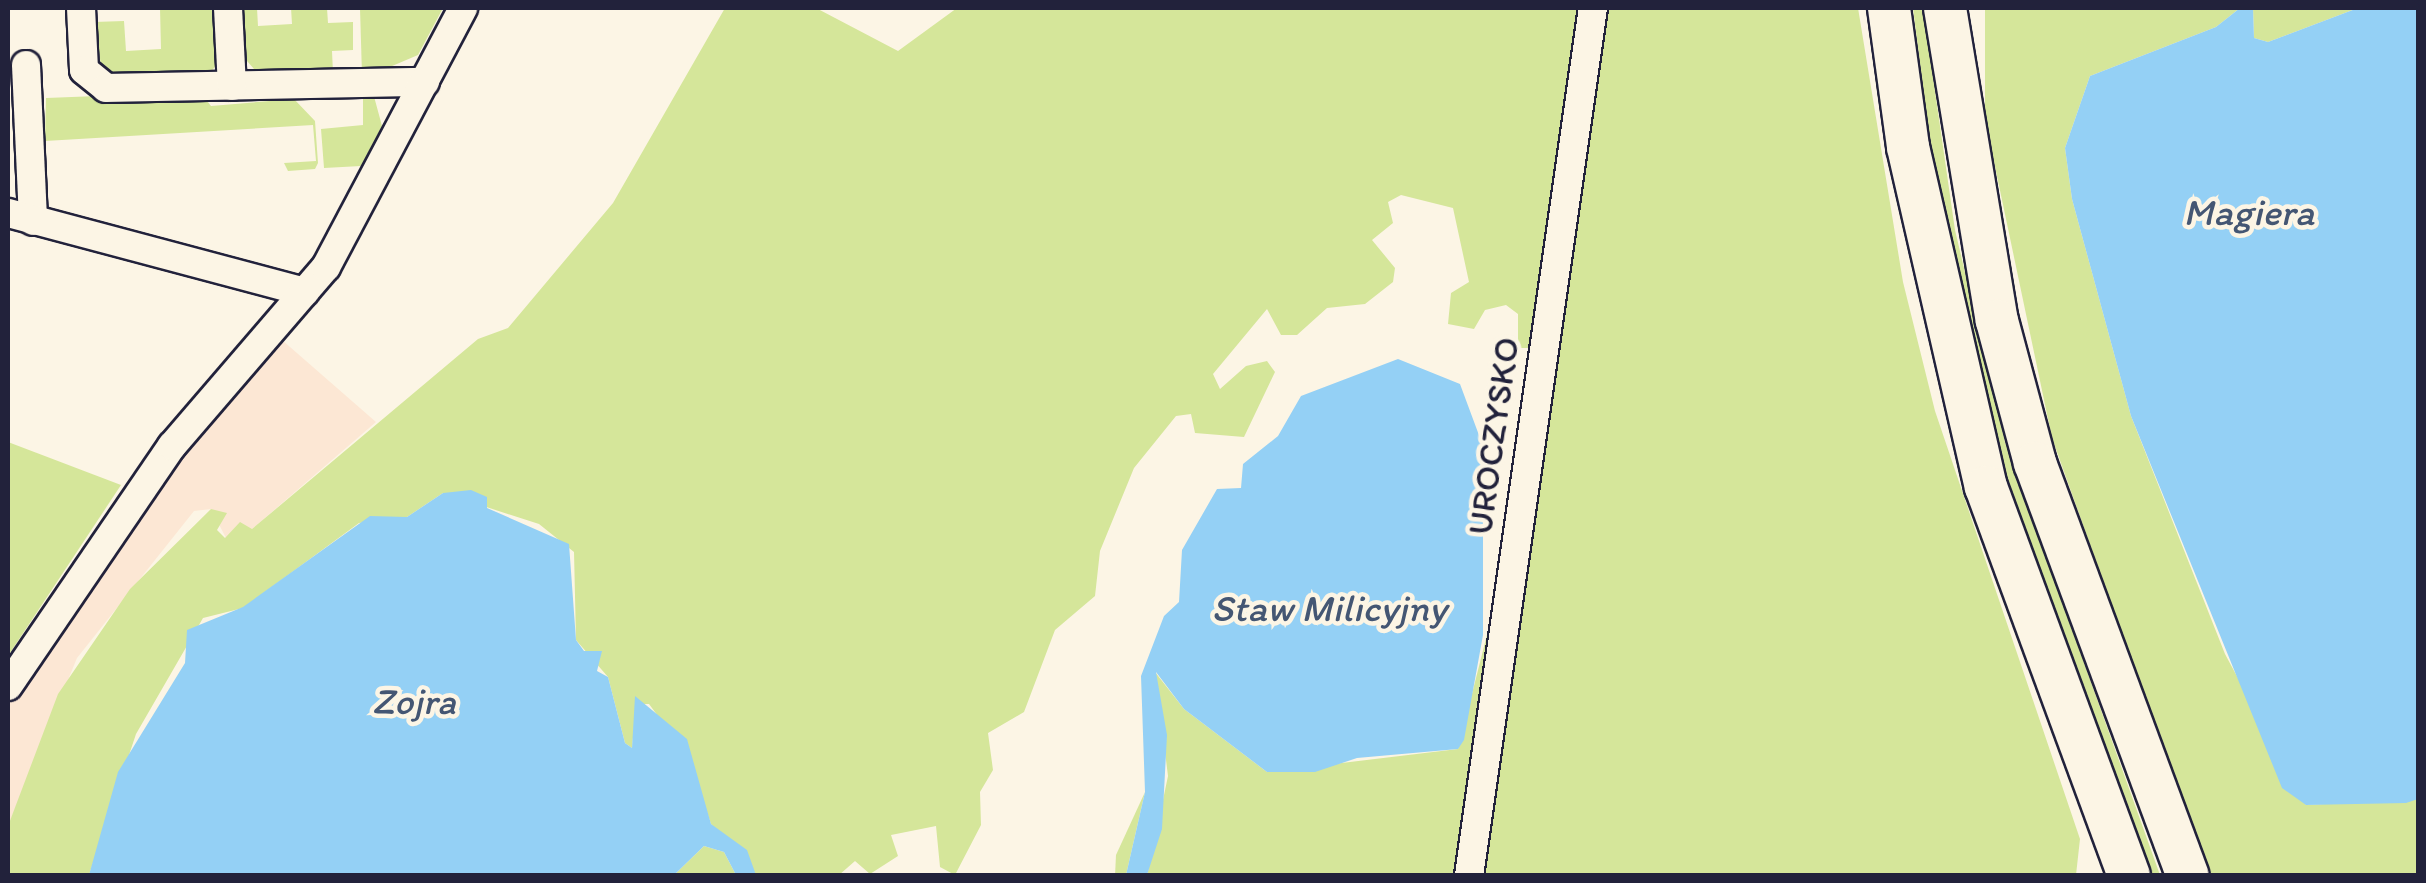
<!DOCTYPE html>
<style>
body{margin:0}
#map{position:relative;width:2426px;height:883px;overflow:hidden;background:#fcf5e5;font-family:Itim,sans-serif}
div>[style]{position:absolute}
.built>*{inset:0;background:#fce7d4}
.green>*{inset:0;background:#d5e69a}
.water>*{inset:0;background:#94d0f5}
.roads{filter:drop-shadow(2px 0 #22223b) drop-shadow(-2px 0 #22223b) drop-shadow(0 2px #22223b) drop-shadow(0 -2px #22223b)}
.minor>*{height:28px;margin:-14px;padding:0 14px;transform-origin:14px;border-radius:14px;background:#fcf5e5}
.primary>*{height:42px;margin:-21px;padding:0 21px;transform-origin:21px;border-radius:21px;background:#fcf5e5}
span{translate:-50% -50%;white-space:nowrap;text-align:center;line-height:1.15;-webkit-text-stroke:9px #fcf5e5;paint-order:stroke}
.street-label{font-size:35px;color:#22223b}
.water-label{font-size:38px;color:#445673;font-style:italic}
.frame{position:absolute;inset:0;border:10px solid #22223b;pointer-events:none}
</style>
<div id="map">
<div class="built">
<i style="clip-path:polygon(282px 340px,376px 422px,251px 530px,226px 538px,211px 509px,194px 511px,77px 658px,8px 826px,8px 699px,38px 669px,153px 492px)"></i>
</div>
<div class="green">
<i style="clip-path:polygon(160px 8px,222px 8px,221px 59px,210px 73px,119px 76px,101px 65px,94px 22px,124px 21px,126px 51px,161px 49px)"></i>
<i style="clip-path:polygon(237px 8px,257px 8px,258px 26px,292px 24px,291px 8px,327px 8px,328px 23px,353px 22px,353px 50px,332px 51px,333px 73px,262px 78px,240px 53px)"></i>
<i style="clip-path:polygon(360px 8px,443px 8px,418px 55px,371px 75px,362px 75px)"></i>
<i style="clip-path:polygon(725px 8px,816px 8px,898px 51px,957px 8px,1858px 8px,1903px 282px,1935px 411px,2080px 839px,2076px 875px,1477px 875px,1533px 348px,1518px 348px,1518px 314px,1506px 305px,1485px 310px,1474px 329px,1448px 324px,1451px 293px,1469px 282px,1453px 208px,1401px 195px,1388px 202px,1393px 223px,1372px 240px,1395px 268px,1393px 282px,1365px 304px,1327px 308px,1297px 335px,1281px 335px,1267px 309px,1213px 374px,1220px 389px,1246px 366px,1267px 361px,1275px 372px,1244px 437px,1195px 433px,1191px 414px,1176px 416px,1134px 468px,1100px 551px,1095px 596px,1055px 630px,1024px 712px,988px 733px,993px 770px,980px 792px,981px 825px,955px 875px,940px 867px,936px 826px,891px 835px,898px 856px,870px 874px,855px 861px,839px 875px,756px 875px,711px 824px,689px 758px,649px 704px,636px 704px,632px 748px,625px 743px,608px 677px,576px 640px,574px 552px,539px 524px,443px 493px,407px 517px,359px 523px,243px 608px,203px 618px,136px 734px,89px 875px,8px 875px,8px 826px,58px 694px,130px 589px,211px 509px,227px 513px,217px 530px,225px 538px,240px 522px,252px 529px,478px 339px,508px 328px,613px 203px)"></i>
<i style="clip-path:polygon(1913px 8px,1923px 8px,1955px 230px,2005px 442px,2160px 875px,2149px 875px,1995px 444px,1932px 159px)"></i>
<i style="clip-path:polygon(1985px 8px,2240px 8px,2216px 27px,2090px 76px,2065px 148px,2072px 199px,2131px 416px,2225px 654px,2306px 805px,2418px 799px,2418px 875px,2208px 875px,2052px 438px,1985px 119px)"></i>
<i style="clip-path:polygon(2243px 8px,2358px 8px,2268px 42px,2254px 38px,2253px 8px)"></i>
<i style="clip-path:polygon(372px 89px,382px 126px,361px 166px,324px 168px,321px 129px,363px 125px,363px 90px)"></i>
<i style="clip-path:polygon(200px 92px,211px 106px,294px 99px,315px 121px,318px 163px,315px 169px,288px 171px,284px 163px,316px 161px,313px 125px,45px 141px,46px 98px)"></i>
<i style="clip-path:polygon(8px 442px,121px 485px,8px 656px)"></i>
<i style="clip-path:polygon(1494px 607px,1461px 875px,1147px 876px,1168px 776px,1155px 672px,1184px 709px,1267px 772px,1458px 749px)"></i>
<i style="clip-path:polygon(1145px 792px,1126px 875px,1115px 876px,1116px 855px)"></i>
<i style="clip-path:polygon(704px 846px,724px 852px,736px 875px,673px 876px)"></i>
</div>
<div class="water">
<i style="clip-path:polygon(2240px 8px,2253px 8px,2254px 38px,2268px 42px,2358px 8px,2418px 8px,2418px 799px,2406px 803px,2306px 805px,2282px 788px,2131px 416px,2072px 199px,2065px 148px,2090px 76px,2216px 27px)"></i>
<i style="clip-path:polygon(1398px 359px,1460px 384px,1483px 446px,1483px 635px,1464px 740px,1458px 749px,1357px 758px,1315px 772px,1267px 772px,1184px 709px,1156px 672px,1167px 735px,1162px 829px,1147px 875px,1126px 875px,1145px 792px,1141px 676px,1164px 616px,1179px 602px,1182px 550px,1217px 489px,1241px 488px,1243px 464px,1278px 436px,1301px 396px)"></i>
<i style="clip-path:polygon(471px 490px,487px 497px,487px 508px,569px 544px,576px 640px,584px 651px,602px 651px,597px 671px,608px 677px,625px 743px,632px 748px,635px 696px,687px 739px,711px 824px,747px 850px,756px 875px,736px 875px,724px 852px,704px 846px,673px 876px,89px 875px,118px 772px,185px 663px,187px 630px,243px 607px,370px 516px,407px 517px,443px 493px)"></i>
</div>
<div class="roads">
<div class="minor">
<i style="left:81px;top:8px;width:62px;rotate:87.2deg"></i>
<i style="left:84px;top:70px;width:28px;rotate:39deg"></i>
<i style="left:106px;top:88px;width:319px;rotate:-1.1deg"></i>
<i style="left:228px;top:8px;width:78px;rotate:87.1deg"></i>
<i style="left:26px;top:65px;width:156px;rotate:87.4deg"></i>
<i style="left:8px;top:213px;width:307px;rotate:14.9deg"></i>
<i style="left:8px;top:686px;width:291px;rotate:-55.7deg"></i>
<i style="left:172px;top:446px;width:236px;rotate:-49.3deg"></i>
<i style="left:326px;top:267px;width:293px;rotate:-62.1deg"></i>
<i style="left:1469px;top:876px;width:877px;rotate:-81.87deg"></i>
</div>
<div class="primary">
<i style="left:1889px;top:8px;width:140px;rotate:82.2deg"></i>
<i style="left:1908px;top:147px;width:349px;rotate:77.1deg"></i>
<i style="left:1986px;top:487px;width:414px;rotate:69.8deg"></i>
<i style="left:1945px;top:8px;width:317px;rotate:80.6deg"></i>
<i style="left:1997px;top:321px;width:147px;rotate:75deg"></i>
<i style="left:2035px;top:463px;width:440px;rotate:69.7deg"></i>
</div>
</div>
<div class="street-label">
<span style="left:1493px;top:436px;rotate:-82deg">UROCZYSKO</span>
</div>
<div class="water-label">
<span style="left:2249px;top:213px">Magiera</span>
<span style="left:1329px;top:609px">Staw Milicyjny</span>
<span style="left:414px;top:702px">Zojra</span>
</div>
<div class="frame"></div>
</div>
